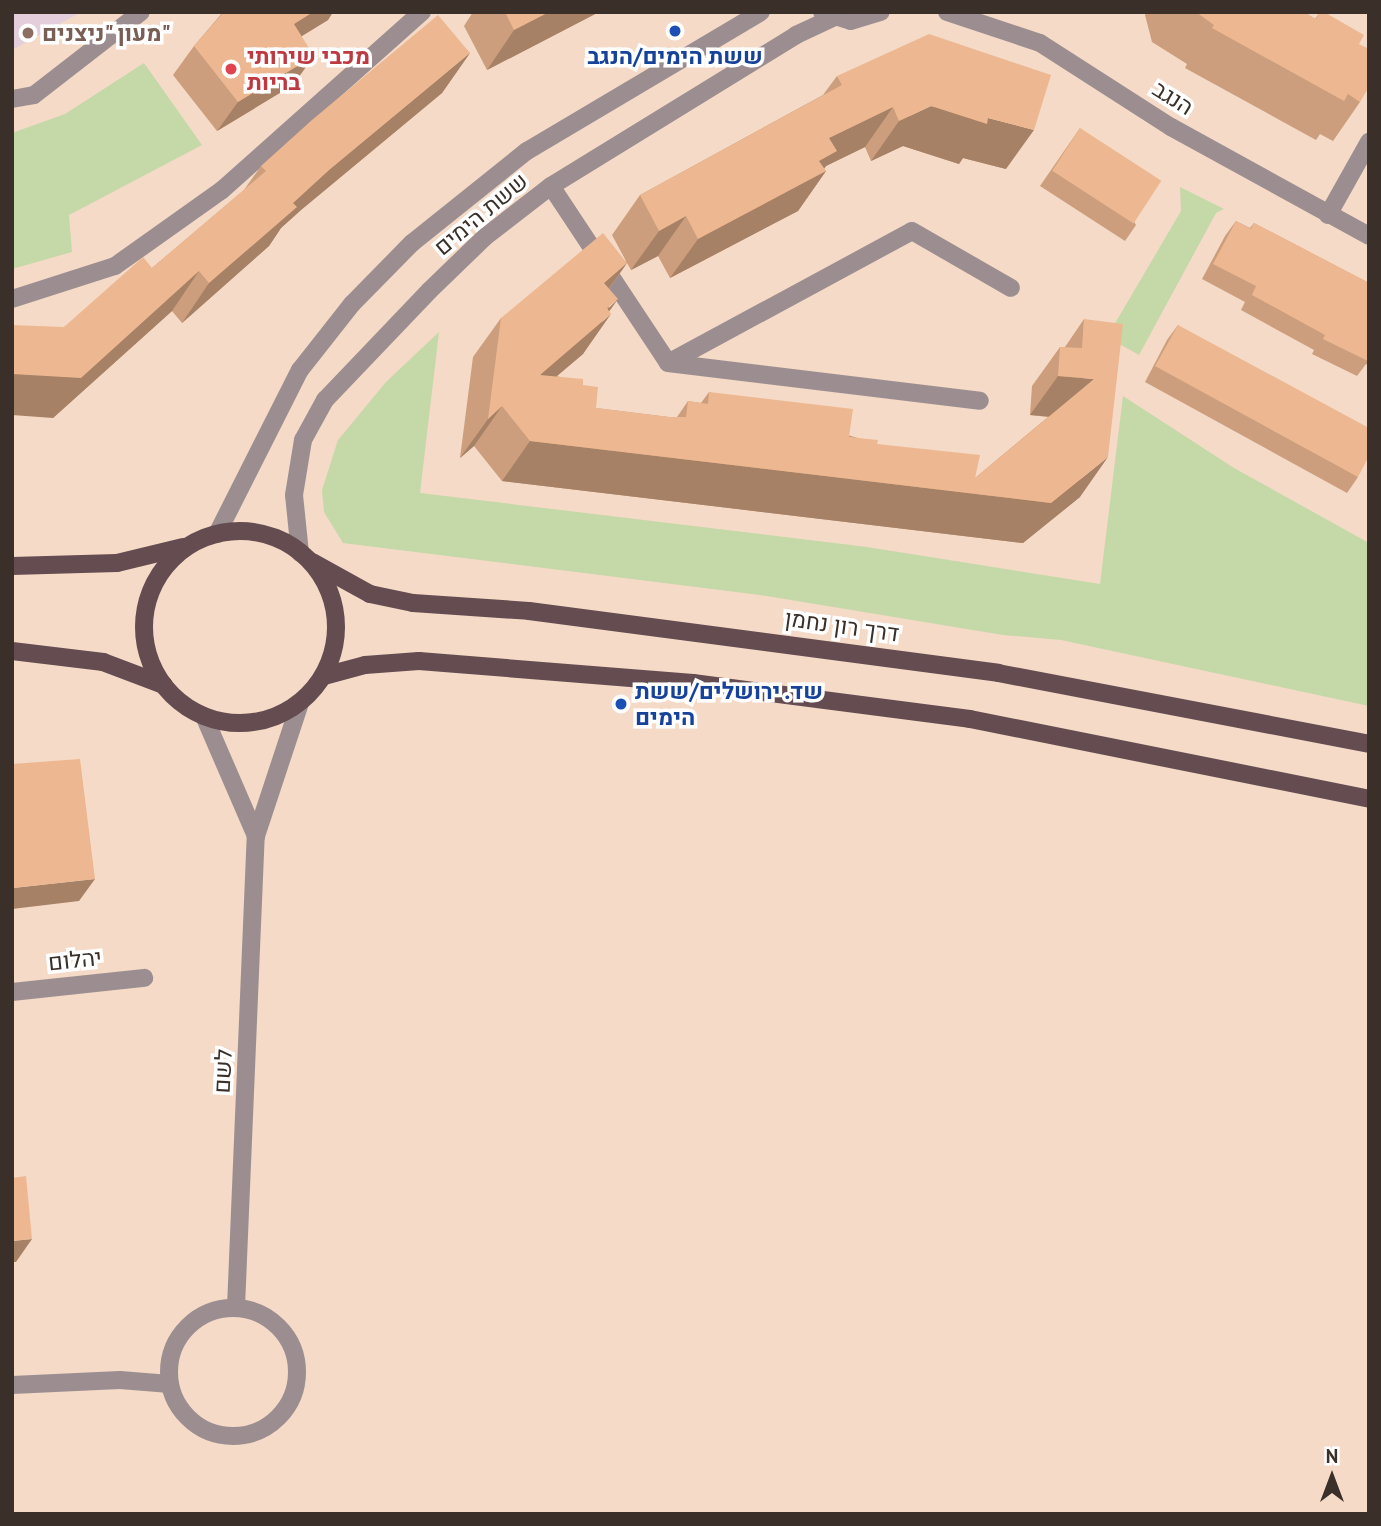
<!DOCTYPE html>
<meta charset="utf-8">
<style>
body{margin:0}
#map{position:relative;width:1381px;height:1526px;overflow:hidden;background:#f4dac7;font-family:"PT Sans",Heebo,sans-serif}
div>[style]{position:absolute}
.education>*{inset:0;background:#e4cedc}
.green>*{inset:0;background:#c5d8a8}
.minor>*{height:18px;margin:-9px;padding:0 9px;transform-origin:9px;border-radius:9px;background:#9c8e90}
.minor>.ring{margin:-9px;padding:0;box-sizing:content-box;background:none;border:18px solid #9c8e90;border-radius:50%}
.major>*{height:18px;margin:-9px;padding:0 9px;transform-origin:9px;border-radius:9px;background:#644c50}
.major>.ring{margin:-9px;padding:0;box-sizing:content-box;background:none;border:18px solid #644c50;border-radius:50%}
.wall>*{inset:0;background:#cc9e7d}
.shaded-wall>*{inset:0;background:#a68166}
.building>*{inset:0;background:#edb891;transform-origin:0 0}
.dots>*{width:19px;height:19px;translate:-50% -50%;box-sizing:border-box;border:4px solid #fff;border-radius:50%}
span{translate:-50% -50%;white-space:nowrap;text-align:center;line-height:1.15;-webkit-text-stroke:7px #fff;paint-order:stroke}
.education-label{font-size:23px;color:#785e54;font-weight:700}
.left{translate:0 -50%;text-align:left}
.health-label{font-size:23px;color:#be3a42;font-weight:700}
.transit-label{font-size:23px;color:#164399;font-weight:700}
.street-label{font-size:23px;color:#3a3029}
.frame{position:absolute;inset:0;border:14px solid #3a3029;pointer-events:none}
.north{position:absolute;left:1297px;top:1442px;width:70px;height:70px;-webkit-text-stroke:5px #fff;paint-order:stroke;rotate:0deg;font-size:19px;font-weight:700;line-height:28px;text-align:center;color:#3a3029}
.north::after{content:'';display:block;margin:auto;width:24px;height:32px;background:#3a3029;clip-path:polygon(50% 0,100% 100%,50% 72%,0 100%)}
</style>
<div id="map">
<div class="education">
<i style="clip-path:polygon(12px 12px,81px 12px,12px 50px)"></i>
</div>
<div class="green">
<i style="clip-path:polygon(144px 63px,202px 145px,69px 215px,72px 252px,12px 269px,12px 133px,65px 114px)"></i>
<i style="clip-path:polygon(1180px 187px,1224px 209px,1216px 213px,1139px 355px,1107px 337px,1181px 211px)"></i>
<i style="clip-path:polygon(439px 332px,420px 493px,867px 547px,1100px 584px,1123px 396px,1234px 468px,1369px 543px,1369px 706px,1061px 640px,1003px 635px,760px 595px,343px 543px,324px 512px,322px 490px,338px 440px,386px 382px)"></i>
</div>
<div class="minor">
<i style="left:822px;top:12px;width:30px;rotate:17deg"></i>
<i style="left:851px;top:21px;width:31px;rotate:-17deg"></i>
<i style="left:947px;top:12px;width:98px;rotate:18.4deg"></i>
<i style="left:1040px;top:43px;width:156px;rotate:32.7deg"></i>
<i style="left:1171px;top:127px;width:226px;rotate:28.8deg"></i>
<i style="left:12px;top:99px;width:22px;rotate:-10deg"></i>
<i style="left:34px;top:95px;width:135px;rotate:-37.8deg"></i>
<i style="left:551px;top:186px;width:212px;rotate:56.5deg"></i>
<i style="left:668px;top:363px;width:314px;rotate:6.9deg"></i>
<i style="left:1328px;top:215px;width:84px;rotate:-60.7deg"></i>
<i style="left:12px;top:299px;width:108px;rotate:-17.8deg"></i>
<i style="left:115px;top:266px;width:131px;rotate:-35.4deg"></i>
<i style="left:222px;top:190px;width:268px;rotate:-41.7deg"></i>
<i style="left:668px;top:363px;width:277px;rotate:-28.4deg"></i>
<i style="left:912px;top:231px;width:114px;rotate:29.9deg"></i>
<i style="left:217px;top:534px;width:184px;rotate:-63.2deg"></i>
<i style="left:300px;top:370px;width:84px;rotate:-51.8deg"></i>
<i style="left:352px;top:304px;width:86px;rotate:-45.5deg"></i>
<i style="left:412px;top:243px;width:147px;rotate:-38.7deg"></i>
<i style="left:527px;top:151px;width:272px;rotate:-30.7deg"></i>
<i style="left:300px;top:553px;width:58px;rotate:-95.9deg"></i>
<i style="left:294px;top:495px;width:56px;rotate:-80.7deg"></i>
<i style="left:303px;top:440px;width:46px;rotate:-61.2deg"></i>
<i style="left:325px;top:400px;width:151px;rotate:-46.3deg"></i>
<i style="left:429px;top:291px;width:78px;rotate:-44deg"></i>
<i style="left:485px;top:237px;width:83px;rotate:-37.7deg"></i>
<i style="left:551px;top:186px;width:288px;rotate:-31.6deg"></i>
<i style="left:796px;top:35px;width:40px;rotate:-25deg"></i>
<i style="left:204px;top:716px;width:131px;rotate:66.6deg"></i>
<i style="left:12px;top:992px;width:133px;rotate:-6.1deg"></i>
<i style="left:236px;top:1307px;width:471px;rotate:-87.6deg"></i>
<i style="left:256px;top:836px;width:140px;rotate:-71.7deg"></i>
<i class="ring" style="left:169px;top:1308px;width:110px;height:110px"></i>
<i style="left:12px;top:1385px;width:108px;rotate:-2.7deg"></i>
<i style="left:120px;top:1380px;width:50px;rotate:4.6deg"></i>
</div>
<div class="major">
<i class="ring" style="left:144px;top:531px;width:174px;height:174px"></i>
<i style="left:312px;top:562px;width:66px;rotate:28.9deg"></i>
<i style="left:370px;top:594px;width:44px;rotate:11.8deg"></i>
<i style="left:413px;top:603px;width:116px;rotate:3.9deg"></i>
<i style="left:529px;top:611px;width:473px;rotate:7.5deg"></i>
<i style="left:998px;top:673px;width:378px;rotate:10.8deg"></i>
<i style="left:12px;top:566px;width:105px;rotate:-1.6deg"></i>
<i style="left:117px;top:563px;width:68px;rotate:-13.6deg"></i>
<i style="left:12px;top:651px;width:92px;rotate:6.9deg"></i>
<i style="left:103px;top:662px;width:65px;rotate:20.7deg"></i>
<i style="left:324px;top:676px;width:42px;rotate:-15deg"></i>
<i style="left:365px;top:665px;width:54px;rotate:-4.2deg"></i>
<i style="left:419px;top:661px;width:275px;rotate:4.6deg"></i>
<i style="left:693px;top:683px;width:279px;rotate:7.4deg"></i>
<i style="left:970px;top:719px;width:407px;rotate:11.3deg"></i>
</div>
<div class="wall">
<i style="clip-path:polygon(223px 12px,333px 12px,328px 20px,302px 36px,293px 85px,217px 131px,173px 75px,194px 46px)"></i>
<i style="clip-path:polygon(473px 12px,599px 12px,487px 70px,464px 26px)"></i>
<i style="clip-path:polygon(1147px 12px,1304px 12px,1315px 19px,1320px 12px,1359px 44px,1360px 102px,1333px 141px,1320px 134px,1316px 140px,1185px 68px,1187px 64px,1152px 42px,1145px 15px)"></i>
<i style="clip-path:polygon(470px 53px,442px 93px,301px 210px,281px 228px,269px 246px,182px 323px,172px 311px,53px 418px,64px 327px,152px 268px,244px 190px,261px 166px)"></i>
<i style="clip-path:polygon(837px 76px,1006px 169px,963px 158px,959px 164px,903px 146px,871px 161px,865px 147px,826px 166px,824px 169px,826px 171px,798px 211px,670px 278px,658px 256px,631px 270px,627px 263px,609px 289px,609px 311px,583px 354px,557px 376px,583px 385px,596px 408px,669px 417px,677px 417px,688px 401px,701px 403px,709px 392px,877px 444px,975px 478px,1048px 417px,1030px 415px,1032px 386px,1060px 347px,1065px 347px,1084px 319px,1080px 497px,1023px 543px,502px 481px,474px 446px,460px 458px,473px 357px,501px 318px,626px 261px,612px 235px,640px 195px,823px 95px)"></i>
<i style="clip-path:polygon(1080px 128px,1136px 225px,1125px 241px,1040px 186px)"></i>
<i style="clip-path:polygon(1236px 221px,1250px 228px,1254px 223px,1369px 283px,1369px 366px,1366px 364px,1357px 376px,1312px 354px,1314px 350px,1241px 310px,1245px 302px,1202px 279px,1225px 236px)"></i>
<i style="clip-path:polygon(1178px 325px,1358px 477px,1347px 493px,1145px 382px,1167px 340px)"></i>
</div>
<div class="shaded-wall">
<i style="clip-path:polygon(313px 12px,333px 12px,328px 20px,274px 53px,294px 24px)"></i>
<i style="clip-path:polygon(549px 12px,599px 12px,487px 70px,514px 30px)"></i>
<i style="clip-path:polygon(470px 53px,442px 93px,301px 210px,281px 228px,269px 246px,182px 323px,209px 283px,293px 203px,329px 170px)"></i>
<i style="clip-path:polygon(314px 56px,293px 85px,217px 131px,238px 102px)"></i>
<i style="clip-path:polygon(931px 106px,988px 118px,1034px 130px,1006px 169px,963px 158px,959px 164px,903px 146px,871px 161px,899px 121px)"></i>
<i style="clip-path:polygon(893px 107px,865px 147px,826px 166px,820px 174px,826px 171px,798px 211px,670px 278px,698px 239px,829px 138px)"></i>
<i style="clip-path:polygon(686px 216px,658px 256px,631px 270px,659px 231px)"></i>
<i style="clip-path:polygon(627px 263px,599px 302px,604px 283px)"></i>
<i style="clip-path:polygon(199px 271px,172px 311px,53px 418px,12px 415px,12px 374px)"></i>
<i style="clip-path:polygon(618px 299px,601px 323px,611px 314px,583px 354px,512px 414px,540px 375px)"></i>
<i style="clip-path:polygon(1058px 376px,1094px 379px,1066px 418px,1030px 415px)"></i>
<i style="clip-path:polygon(502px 406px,474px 446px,460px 458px,488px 419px)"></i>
<i style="clip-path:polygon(530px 441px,1051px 503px,1108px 457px,1080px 497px,1023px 543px,502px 481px)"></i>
<i style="clip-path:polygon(95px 879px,79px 901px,12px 909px,12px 890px,13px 888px)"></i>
<i style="clip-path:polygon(32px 1239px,16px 1262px,12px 1262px,12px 1241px)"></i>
</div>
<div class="building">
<i style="clip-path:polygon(224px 12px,313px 12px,294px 24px,314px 56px,238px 102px,194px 46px)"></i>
<i style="clip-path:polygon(505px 12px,549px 12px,514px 30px)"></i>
<i style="clip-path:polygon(1196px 12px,1304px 12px,1316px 19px,1320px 12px,1324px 12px,1364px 35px,1359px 44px,1369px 49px,1369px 87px,1360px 102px,1348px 94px,1344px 101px,1212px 28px,1214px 25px)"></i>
<i style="clip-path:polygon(438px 15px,470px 53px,329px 170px,293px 203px,297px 207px,209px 283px,199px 271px,81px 378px,12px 374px,12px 325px,64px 327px,143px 257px,152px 268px,266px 171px,261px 166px,312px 120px)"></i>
<i style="clip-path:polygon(929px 34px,1051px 75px,1034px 130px,988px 118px,987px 124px,931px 106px,899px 121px,893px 107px,829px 138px,837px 151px,819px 161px,826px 171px,698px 239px,686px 216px,659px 231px,640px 195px,842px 85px,837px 76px)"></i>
<i style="left:1080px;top:128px;width:97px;height:51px;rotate:33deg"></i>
<i style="clip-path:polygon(1236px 221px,1251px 229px,1254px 223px,1369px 283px,1368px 361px,1323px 339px,1325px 335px,1252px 295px,1256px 286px,1213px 264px)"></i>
<i style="clip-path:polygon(603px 233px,627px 263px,604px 283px,618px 299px,607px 308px,611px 314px,540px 375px,583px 379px,583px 385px,598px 387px,596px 408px,669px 417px,686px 417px,688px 401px,708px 404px,709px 392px,853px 409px,849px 437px,878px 440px,877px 444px,980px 455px,975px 478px,1094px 379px,1058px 376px,1060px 347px,1082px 348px,1084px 319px,1123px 324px,1108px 457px,1051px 503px,530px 441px,502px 406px,488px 419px,501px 318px)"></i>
<i style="clip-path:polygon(1178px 325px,1369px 428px,1369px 456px,1358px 477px,1155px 366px)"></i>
<i style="clip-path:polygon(80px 759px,95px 879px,13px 888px,12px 881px,12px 764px)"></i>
<i style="clip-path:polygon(26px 1176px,32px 1239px,12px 1241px,12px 1178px)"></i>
</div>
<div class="dots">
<i style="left:675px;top:31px;background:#1a4fb4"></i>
<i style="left:28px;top:33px;background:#8d6e63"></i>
<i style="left:231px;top:69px;background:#e0444e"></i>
<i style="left:621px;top:704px;background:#1a4fb4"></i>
</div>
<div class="education-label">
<span class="left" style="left:42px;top:33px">מעון "ניצנים"</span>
</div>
<div class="health-label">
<span class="left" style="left:247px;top:69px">מכבי שירותי<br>בריות</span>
</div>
<div class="transit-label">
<span style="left:675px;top:56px">ששת הימים/הנגב</span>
<span class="left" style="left:635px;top:704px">שד. ירושלים/ששת<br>הימים</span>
</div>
<div class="street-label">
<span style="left:1173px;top:98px;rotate:32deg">הנגב</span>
<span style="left:481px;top:214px;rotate:-40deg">ששת הימים</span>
<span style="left:842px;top:626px;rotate:8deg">דרך רון נחמן</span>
<span style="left:75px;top:960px;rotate:-6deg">יהלום</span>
<span style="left:223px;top:1071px;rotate:-87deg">לשם</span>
</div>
<div class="frame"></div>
<div class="north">N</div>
</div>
